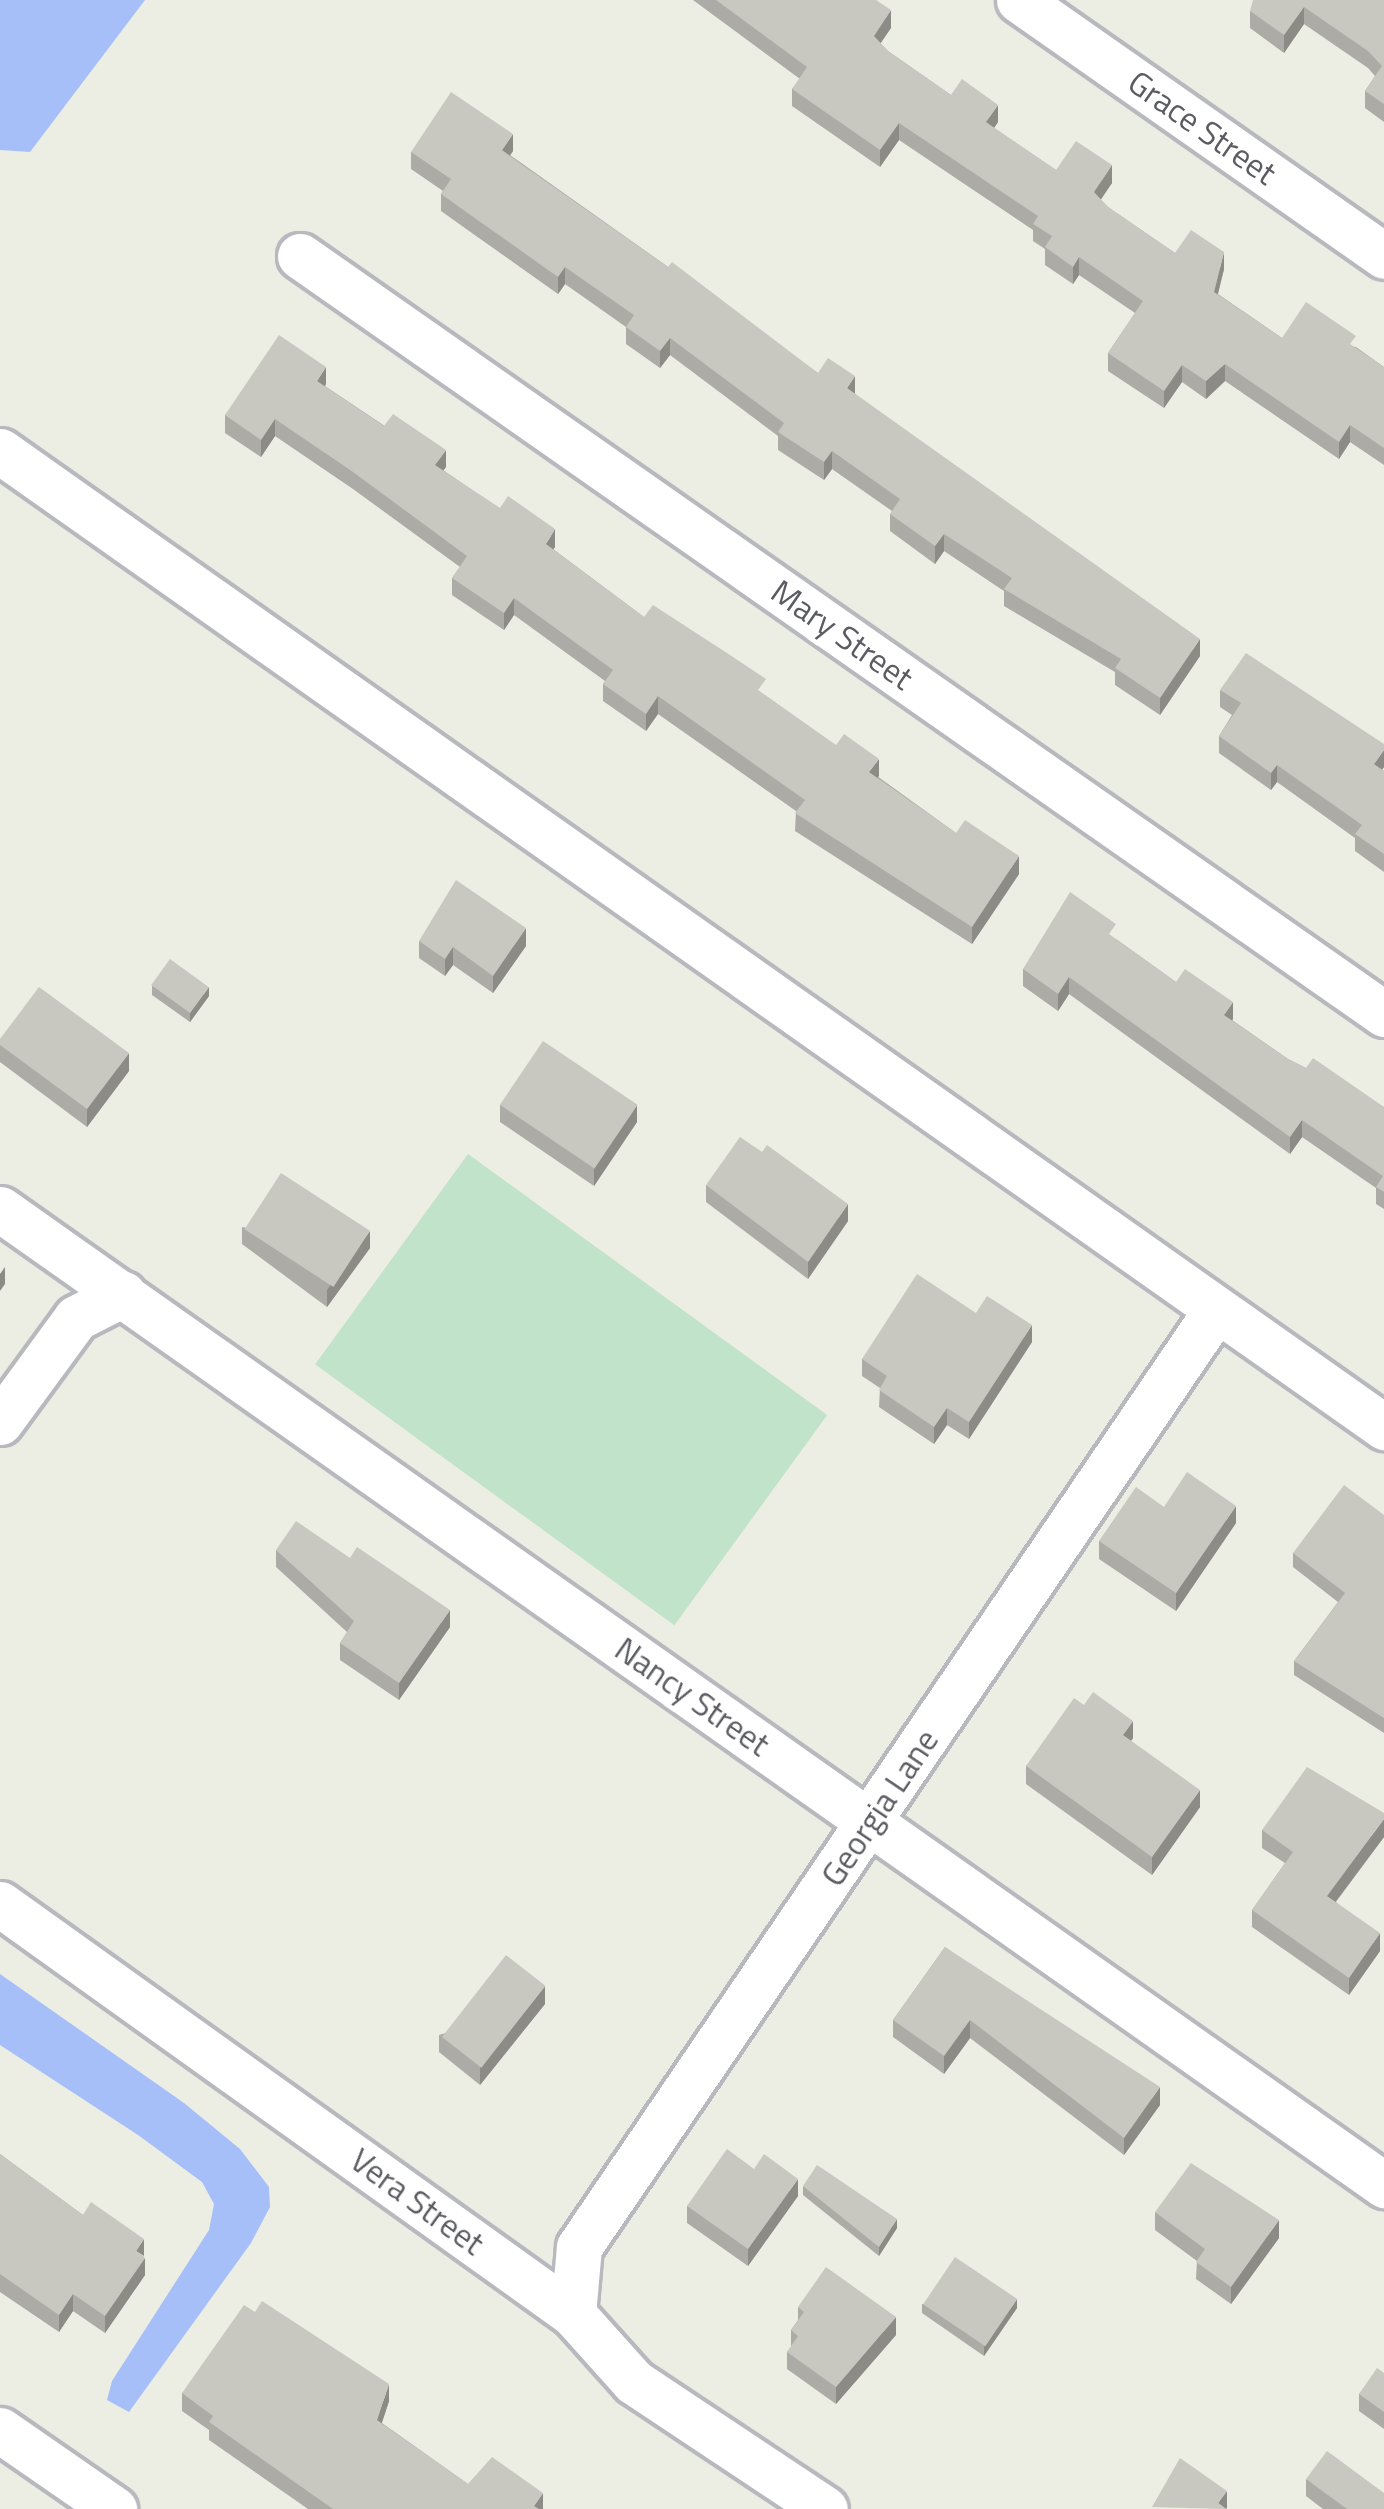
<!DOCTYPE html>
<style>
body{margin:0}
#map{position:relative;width:1384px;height:2509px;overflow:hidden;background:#ecede3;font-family:"Titillium Web",sans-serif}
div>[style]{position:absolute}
.green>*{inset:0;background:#c1e3ca;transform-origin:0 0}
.water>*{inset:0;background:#a6bff9}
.roads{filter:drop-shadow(3px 0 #b8b9be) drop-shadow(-3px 0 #b8b9be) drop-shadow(0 3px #b8b9be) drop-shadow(0 -3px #b8b9be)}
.minor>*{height:45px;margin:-22.5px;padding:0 22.5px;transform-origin:22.5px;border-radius:22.5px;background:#fff}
.wall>*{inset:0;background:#acaba5}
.shaded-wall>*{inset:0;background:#8c8b86}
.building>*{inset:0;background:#c8c7c0;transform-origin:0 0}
span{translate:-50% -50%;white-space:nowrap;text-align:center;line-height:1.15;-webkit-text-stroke:9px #fff;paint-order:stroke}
.street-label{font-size:33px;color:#5b5c62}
</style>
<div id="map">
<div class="green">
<i style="left:468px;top:1154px;width:444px;height:260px;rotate:36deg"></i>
</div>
<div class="water">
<i style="clip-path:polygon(0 0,145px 0,30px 152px,0 150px)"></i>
<i style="clip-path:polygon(0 1974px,184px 2103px,240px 2149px,269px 2187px,270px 2207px,251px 2243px,129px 2412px,107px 2400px,112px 2381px,209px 2230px,214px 2204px,202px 2182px,138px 2135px,0 2045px)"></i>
</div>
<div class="roads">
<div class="minor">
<i style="left:1019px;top:0;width:446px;rotate:35deg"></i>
<i style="left:300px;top:256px;width:1323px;rotate:34.96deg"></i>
<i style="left:0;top:451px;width:1694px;rotate:35.19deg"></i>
<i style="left:0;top:1209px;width:1694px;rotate:35.19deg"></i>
<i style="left:0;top:1422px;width:129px;rotate:-53.8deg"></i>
<i style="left:76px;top:1318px;width:53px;rotate:-27.1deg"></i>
<i style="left:0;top:1904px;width:705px;rotate:35.58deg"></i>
<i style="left:573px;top:2314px;width:91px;rotate:48.1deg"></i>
<i style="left:634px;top:2382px;width:229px;rotate:33.6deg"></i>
<i style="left:573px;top:2314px;width:67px;rotate:-84.9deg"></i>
<i style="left:579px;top:2247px;width:1133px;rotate:-55.79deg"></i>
<i style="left:0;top:2430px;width:139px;rotate:34.7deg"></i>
</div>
</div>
<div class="wall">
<i style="clip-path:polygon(693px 0,876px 0,891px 28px,880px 43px,888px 51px,951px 95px,998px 122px,994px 128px,1056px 170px,1112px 183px,1100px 199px,1108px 207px,1175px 253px,1224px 269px,1218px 294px,1282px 338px,1356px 347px,1384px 367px,1384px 465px,1350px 442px,1339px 459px,1225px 381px,1206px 399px,1182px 382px,1164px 408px,1108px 371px,1108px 353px,1135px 313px,1079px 275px,1073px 284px,1045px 265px,1045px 249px,1033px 241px,1033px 230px,899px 140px,880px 167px,792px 106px,792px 89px,800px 79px)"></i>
<i style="clip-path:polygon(1384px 0,1384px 122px,1365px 108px,1365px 91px,1375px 76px,1368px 68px,1304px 24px,1284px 53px,1250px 28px,1250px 11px)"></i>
<i style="clip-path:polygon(513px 151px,510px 155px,818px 373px,855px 394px,1200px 656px,1160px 715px,1115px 685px,1115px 672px,1004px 606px,1004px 591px,944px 551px,935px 564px,890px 531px,890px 514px,892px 511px,832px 469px,824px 480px,778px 450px,778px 436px,670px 355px,660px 368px,626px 344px,626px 327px,565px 284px,558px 294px,441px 211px,441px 194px,443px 191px,411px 169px,411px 152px)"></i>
<i style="clip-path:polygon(326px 384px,325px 386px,446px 467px,443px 470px,555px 547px,553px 549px,644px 617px,766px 696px,956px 833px,1019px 874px,972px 944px,795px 831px,796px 811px,658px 714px,646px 731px,603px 701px,603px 684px,605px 681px,514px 615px,504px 630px,452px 595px,452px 578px,460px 567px,353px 489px,275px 436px,261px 457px,225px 433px,225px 415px)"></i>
<i style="clip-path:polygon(1220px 690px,1384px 767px,1382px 769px,1384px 771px,1384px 872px,1355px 851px,1355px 838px,1277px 782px,1271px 790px,1219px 753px,1219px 736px,1232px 715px,1220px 707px)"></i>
<i style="clip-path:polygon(1116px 939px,1176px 982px,1233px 1019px,1232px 1020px,1288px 1059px,1384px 1107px,1384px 1209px,1376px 1204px,1376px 1188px,1302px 1137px,1290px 1154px,1069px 994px,1058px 1011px,1023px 986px,1023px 969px)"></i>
<i style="clip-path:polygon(419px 941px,526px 946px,493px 993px,453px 965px,445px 976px,419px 958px)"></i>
<i style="clip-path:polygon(152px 986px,209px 996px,190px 1022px,152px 995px)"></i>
<i style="clip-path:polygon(0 1039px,129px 1071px,87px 1127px,0 1062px)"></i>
<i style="clip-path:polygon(500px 1105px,637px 1122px,594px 1186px,500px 1122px)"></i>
<i style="clip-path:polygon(706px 1185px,848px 1221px,808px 1279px,706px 1202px)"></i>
<i style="clip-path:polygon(242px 1227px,370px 1248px,327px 1307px,242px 1244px)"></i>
<i style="clip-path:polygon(976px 1313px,1032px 1342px,969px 1439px,947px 1425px,934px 1444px,879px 1407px,880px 1388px,862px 1376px,862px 1359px)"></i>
<i style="clip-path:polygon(1164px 1507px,1236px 1523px,1176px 1611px,1099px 1559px,1099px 1541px)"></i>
<i style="clip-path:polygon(1384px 1515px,1384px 1733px,1294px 1675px,1294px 1661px,1338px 1602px,1293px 1567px,1293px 1553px)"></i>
<i style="clip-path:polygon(276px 1550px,450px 1627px,399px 1700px,340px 1660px,340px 1643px,347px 1632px,276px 1567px)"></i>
<i style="clip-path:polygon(1084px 1705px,1133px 1738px,1131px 1741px,1200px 1807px,1152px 1875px,1026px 1784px,1026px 1766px)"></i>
<i style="clip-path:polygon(1262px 1830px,1384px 1837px,1336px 1902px,1380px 1951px,1349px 1995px,1252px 1927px,1252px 1910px,1285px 1863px,1262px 1848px)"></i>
<i style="clip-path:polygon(945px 1947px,1160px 2105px,1124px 2155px,970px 2038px,944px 2074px,893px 2037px,893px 2020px)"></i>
<i style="clip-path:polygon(545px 2004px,480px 2085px,439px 2052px,439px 2035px)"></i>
<i style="clip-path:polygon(0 2154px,83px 2215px,144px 2257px,145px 2275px,105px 2333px,73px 2311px,59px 2332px,0 2292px)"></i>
<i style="clip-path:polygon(754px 2169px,798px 2196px,748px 2266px,687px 2223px,687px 2206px)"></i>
<i style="clip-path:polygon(803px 2186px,897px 2228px,879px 2256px,803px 2195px)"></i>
<i style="clip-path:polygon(1155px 2212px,1279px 2238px,1231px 2304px,1196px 2279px,1197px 2261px,1155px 2230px)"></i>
<i style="clip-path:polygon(922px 2304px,1017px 2308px,984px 2356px,922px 2313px)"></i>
<i style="clip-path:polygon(798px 2307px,896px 2335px,836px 2404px,787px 2369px,787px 2352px,791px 2347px,791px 2330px,798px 2320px)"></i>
<i style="clip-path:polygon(1384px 2373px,1384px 2429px,1359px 2411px,1359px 2394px)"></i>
<i style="clip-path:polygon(182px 2393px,389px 2401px,382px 2423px,468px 2484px,543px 2509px,308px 2509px,209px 2440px,209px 2430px,182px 2411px)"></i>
<i style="clip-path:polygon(1306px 2479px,1384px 2509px,1323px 2509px,1306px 2496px)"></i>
</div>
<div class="shaded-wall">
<i style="clip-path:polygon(1304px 7px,1304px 24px,1284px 53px,1284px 35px)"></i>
<i style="clip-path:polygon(891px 10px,891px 28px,874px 53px,874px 36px)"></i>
<i style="clip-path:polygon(998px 105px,998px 122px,986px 140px,986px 122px)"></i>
<i style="clip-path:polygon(899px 123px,899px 140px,880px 167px,880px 150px)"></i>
<i style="clip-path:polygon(513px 134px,513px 151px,502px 167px,502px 150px)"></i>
<i style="clip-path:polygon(1112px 165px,1112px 183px,1094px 210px,1094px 192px)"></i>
<i style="clip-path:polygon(1224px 252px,1224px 269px,1214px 309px,1214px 292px)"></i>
<i style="clip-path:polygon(1079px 257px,1079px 275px,1073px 284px,1073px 267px)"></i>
<i style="clip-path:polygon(565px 267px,565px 284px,558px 294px,558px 277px)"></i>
<i style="clip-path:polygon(670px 338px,670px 355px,660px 368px,660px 351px)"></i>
<i style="clip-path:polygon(1225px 364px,1225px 381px,1206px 399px,1206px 381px)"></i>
<i style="clip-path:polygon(1182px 365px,1182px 382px,1164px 408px,1164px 391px)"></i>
<i style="clip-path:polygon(326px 367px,326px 384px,317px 398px,317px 381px)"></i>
<i style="clip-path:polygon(855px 376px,855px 393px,847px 406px,847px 388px)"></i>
<i style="clip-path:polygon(275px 419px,275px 436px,261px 457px,261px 440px)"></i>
<i style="clip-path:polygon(1350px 425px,1350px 442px,1339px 459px,1339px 442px)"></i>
<i style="clip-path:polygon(446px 450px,446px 467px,435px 482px,435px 465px)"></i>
<i style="clip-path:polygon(832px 451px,832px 469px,824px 480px,824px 462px)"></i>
<i style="clip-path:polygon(555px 529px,555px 547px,546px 561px,546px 544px)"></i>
<i style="clip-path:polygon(944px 534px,944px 551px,935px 564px,935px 546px)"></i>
<i style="clip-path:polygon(514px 598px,514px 615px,504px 630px,504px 613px)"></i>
<i style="clip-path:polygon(1200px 639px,1200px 656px,1160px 715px,1160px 698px)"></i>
<i style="clip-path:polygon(658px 696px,658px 714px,646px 731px,646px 714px)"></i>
<i style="clip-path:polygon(1384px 750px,1384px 767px,1374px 781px,1374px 764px)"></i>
<i style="clip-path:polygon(879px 759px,879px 776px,869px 789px,869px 772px)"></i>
<i style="clip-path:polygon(1277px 765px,1277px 782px,1271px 790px,1271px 773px)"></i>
<i style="clip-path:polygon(1019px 856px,1019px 874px,972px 944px,972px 927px)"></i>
<i style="clip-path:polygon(526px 928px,526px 946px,493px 993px,493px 976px)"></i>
<i style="clip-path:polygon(453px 947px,453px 965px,445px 976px,445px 959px)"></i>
<i style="clip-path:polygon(1069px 977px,1069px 994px,1058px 1011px,1058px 994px)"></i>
<i style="clip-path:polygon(209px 987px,209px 996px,190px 1022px,190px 1013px)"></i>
<i style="clip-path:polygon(1233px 1002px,1233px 1019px,1224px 1032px,1224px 1015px)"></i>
<i style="clip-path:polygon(129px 1053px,129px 1071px,87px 1127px,87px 1109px)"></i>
<i style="clip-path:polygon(637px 1105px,637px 1122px,594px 1186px,594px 1169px)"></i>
<i style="clip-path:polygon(1302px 1120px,1302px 1137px,1290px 1154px,1290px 1137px)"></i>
<i style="clip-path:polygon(848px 1204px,848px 1221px,808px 1279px,808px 1262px)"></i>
<i style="clip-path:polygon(370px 1231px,370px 1248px,327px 1307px,327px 1290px)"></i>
<i style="clip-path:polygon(5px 1267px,5px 1284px,0 1291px,0 1274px)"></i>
<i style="clip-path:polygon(1032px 1325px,1032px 1342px,969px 1439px,969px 1422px)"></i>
<i style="clip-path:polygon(947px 1408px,947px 1425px,934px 1444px,934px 1427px)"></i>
<i style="clip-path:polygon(1236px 1506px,1236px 1523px,1176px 1611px,1176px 1593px)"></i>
<i style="clip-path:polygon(450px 1610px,450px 1627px,399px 1700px,399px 1683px)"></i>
<i style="clip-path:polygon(1133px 1721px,1133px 1738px,1123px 1752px,1123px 1735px)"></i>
<i style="clip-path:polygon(1200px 1790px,1200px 1807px,1152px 1875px,1152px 1857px)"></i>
<i style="clip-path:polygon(1384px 1819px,1384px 1837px,1327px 1913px,1327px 1896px)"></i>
<i style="clip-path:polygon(1380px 1933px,1380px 1951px,1349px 1995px,1349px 1978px)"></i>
<i style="clip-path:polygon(545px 1986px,545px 2004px,480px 2085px,480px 2068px)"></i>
<i style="clip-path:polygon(970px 2020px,970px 2038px,944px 2074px,944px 2056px)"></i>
<i style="clip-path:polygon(1160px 2087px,1160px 2105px,1124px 2155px,1124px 2138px)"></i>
<i style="clip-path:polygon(798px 2179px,798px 2196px,748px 2266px,748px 2249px)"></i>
<i style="clip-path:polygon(897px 2219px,897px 2228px,879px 2256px,879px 2247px)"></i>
<i style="clip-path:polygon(1279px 2220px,1279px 2238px,1231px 2304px,1231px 2287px)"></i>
<i style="clip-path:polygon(144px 2239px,144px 2256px,136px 2251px)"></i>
<i style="clip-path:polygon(145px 2258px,145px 2275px,105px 2333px,105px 2316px)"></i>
<i style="clip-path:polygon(73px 2294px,73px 2311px,59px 2332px,59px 2315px)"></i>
<i style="clip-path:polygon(1017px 2299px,1017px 2308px,984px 2356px,984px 2347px)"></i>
<i style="clip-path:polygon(896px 2317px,896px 2335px,836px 2404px,836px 2387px)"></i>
<i style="clip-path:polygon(389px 2384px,389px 2401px,377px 2437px,377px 2420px)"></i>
<i style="clip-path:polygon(1227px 2491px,1227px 2508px,1226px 2509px,1218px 2503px)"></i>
<i style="clip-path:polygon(543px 2493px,543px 2509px,534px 2509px,534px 2506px)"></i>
</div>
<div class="building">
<i style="clip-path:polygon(716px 0,876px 0,891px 10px,874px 36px,888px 51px,951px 95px,962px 79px,998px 105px,986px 122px,1056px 170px,1076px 141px,1112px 165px,1094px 192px,1108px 207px,1175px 253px,1191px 230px,1224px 252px,1214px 292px,1282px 338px,1306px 302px,1356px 336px,1350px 344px,1384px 367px,1384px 448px,1350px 425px,1339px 442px,1225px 364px,1206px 381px,1182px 365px,1164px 391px,1108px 353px,1143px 301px,1079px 257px,1073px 267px,1045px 247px,1052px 236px,1033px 224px,1038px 216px,899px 123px,880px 150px,792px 89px,807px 67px)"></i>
<i style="clip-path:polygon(1253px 0,1384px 0,1384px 104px,1365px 91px,1382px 66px,1368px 51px,1304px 7px,1284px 35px,1250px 11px)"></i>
<i style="clip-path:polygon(451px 92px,513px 134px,502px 150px,521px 164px,668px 267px,672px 262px,818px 373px,828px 358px,855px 376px,847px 388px,1200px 639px,1160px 698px,1115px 668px,1121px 659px,1004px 589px,1012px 578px,944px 534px,935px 546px,890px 514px,900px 499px,832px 451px,824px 462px,778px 432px,784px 423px,670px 338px,660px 351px,626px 327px,634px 315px,565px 267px,558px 277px,441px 194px,451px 179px,411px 152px)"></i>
<i style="clip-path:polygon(279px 335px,326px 367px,317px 381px,384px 426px,393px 414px,446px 450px,435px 465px,500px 508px,508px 496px,555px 529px,546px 544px,644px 617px,653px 605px,736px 659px,766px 679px,758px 690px,836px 745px,844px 734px,879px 759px,869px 772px,956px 833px,965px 820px,1019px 856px,972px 927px,795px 813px,805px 800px,658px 696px,646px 714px,603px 684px,613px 670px,514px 598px,504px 613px,452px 578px,467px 556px,353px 472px,275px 419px,261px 440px,225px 415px)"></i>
<i style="clip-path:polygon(1246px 653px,1384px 744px,1384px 750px,1374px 764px,1384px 771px,1384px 854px,1355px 834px,1362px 825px,1277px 765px,1271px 773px,1219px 736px,1241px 703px,1220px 690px)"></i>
<i style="clip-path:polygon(456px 880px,526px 928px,493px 976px,453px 947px,445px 959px,419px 941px)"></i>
<i style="clip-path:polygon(1070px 892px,1116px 924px,1109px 934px,1176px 982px,1185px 969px,1233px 1002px,1224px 1015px,1288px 1059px,1306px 1068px,1313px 1058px,1384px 1107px,1384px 1192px,1376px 1187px,1383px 1176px,1302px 1120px,1290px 1137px,1069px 977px,1058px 994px,1023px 969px)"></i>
<i style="left:170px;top:959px;width:48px;height:32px;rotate:36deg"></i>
<i style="clip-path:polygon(39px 987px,129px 1053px,87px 1109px,0 1045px,0 1039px)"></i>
<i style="left:543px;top:1041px;width:114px;height:77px;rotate:34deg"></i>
<i style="clip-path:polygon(740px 1137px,762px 1152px,767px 1145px,848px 1204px,808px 1262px,706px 1185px)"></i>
<i style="left:281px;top:1173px;width:106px;height:67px;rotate:33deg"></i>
<i style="clip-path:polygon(917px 1274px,976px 1313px,987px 1296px,1032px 1325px,969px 1422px,947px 1408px,934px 1427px,879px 1390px,887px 1376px,862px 1359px)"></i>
<i style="clip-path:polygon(1187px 1472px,1236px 1506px,1176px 1593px,1099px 1541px,1136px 1487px,1164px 1507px)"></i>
<i style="clip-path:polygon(1344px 1485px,1384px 1515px,1384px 1718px,1294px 1661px,1345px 1593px,1293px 1553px)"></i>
<i style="clip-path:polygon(296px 1521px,350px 1558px,357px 1547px,450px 1610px,399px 1683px,340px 1643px,354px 1621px,276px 1550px)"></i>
<i style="clip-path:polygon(1093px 1692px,1133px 1721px,1123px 1735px,1200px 1790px,1152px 1857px,1026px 1766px,1074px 1698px,1084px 1705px)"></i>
<i style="clip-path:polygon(1307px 1767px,1384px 1813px,1384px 1819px,1327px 1896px,1380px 1933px,1349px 1978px,1252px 1910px,1293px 1852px,1262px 1830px)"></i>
<i style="clip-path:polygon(945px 1947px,1160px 2087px,1124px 2138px,970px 2020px,944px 2056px,893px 2020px)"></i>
<i style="left:506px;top:1955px;width:50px;height:104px;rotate:38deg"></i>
<i style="clip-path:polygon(727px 2149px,754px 2169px,764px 2154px,798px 2179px,748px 2249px,687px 2206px)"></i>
<i style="clip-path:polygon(0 2154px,83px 2215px,91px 2202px,144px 2239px,136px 2251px,145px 2258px,105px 2316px,73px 2294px,59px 2315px,0 2274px)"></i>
<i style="clip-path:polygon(1191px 2163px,1279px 2220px,1231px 2287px,1196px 2262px,1205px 2249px,1155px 2212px)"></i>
<i style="clip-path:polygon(817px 2165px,897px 2219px,879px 2247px,803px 2186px)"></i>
<i style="left:955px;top:2257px;width:75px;height:57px;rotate:34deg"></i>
<i style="clip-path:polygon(826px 2267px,896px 2317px,836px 2387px,787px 2352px,798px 2336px,791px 2330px,804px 2312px,798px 2307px)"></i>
<i style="clip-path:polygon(262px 2301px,389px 2384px,377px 2420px,468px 2484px,492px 2457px,543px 2493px,534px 2506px,539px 2509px,333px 2509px,209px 2422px,213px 2416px,182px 2393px,244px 2305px,255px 2312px)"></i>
<i style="clip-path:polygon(1377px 2368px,1384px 2373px,1384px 2412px,1359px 2394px)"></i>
<i style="clip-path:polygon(1327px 2451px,1384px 2493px,1384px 2509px,1347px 2509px,1306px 2479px)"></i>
<i style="clip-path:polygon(1180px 2458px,1227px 2491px,1218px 2503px,1226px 2509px,1152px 2507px)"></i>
</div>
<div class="street-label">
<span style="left:1202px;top:128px;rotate:35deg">Grace Street</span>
<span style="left:842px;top:635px;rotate:35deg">Mary Street</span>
<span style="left:692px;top:1697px;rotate:35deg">Nancy Street</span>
<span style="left:880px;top:1808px;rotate:-56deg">Georgia Lane</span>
<span style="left:417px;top:2202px;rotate:36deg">Vera Street</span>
</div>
</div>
